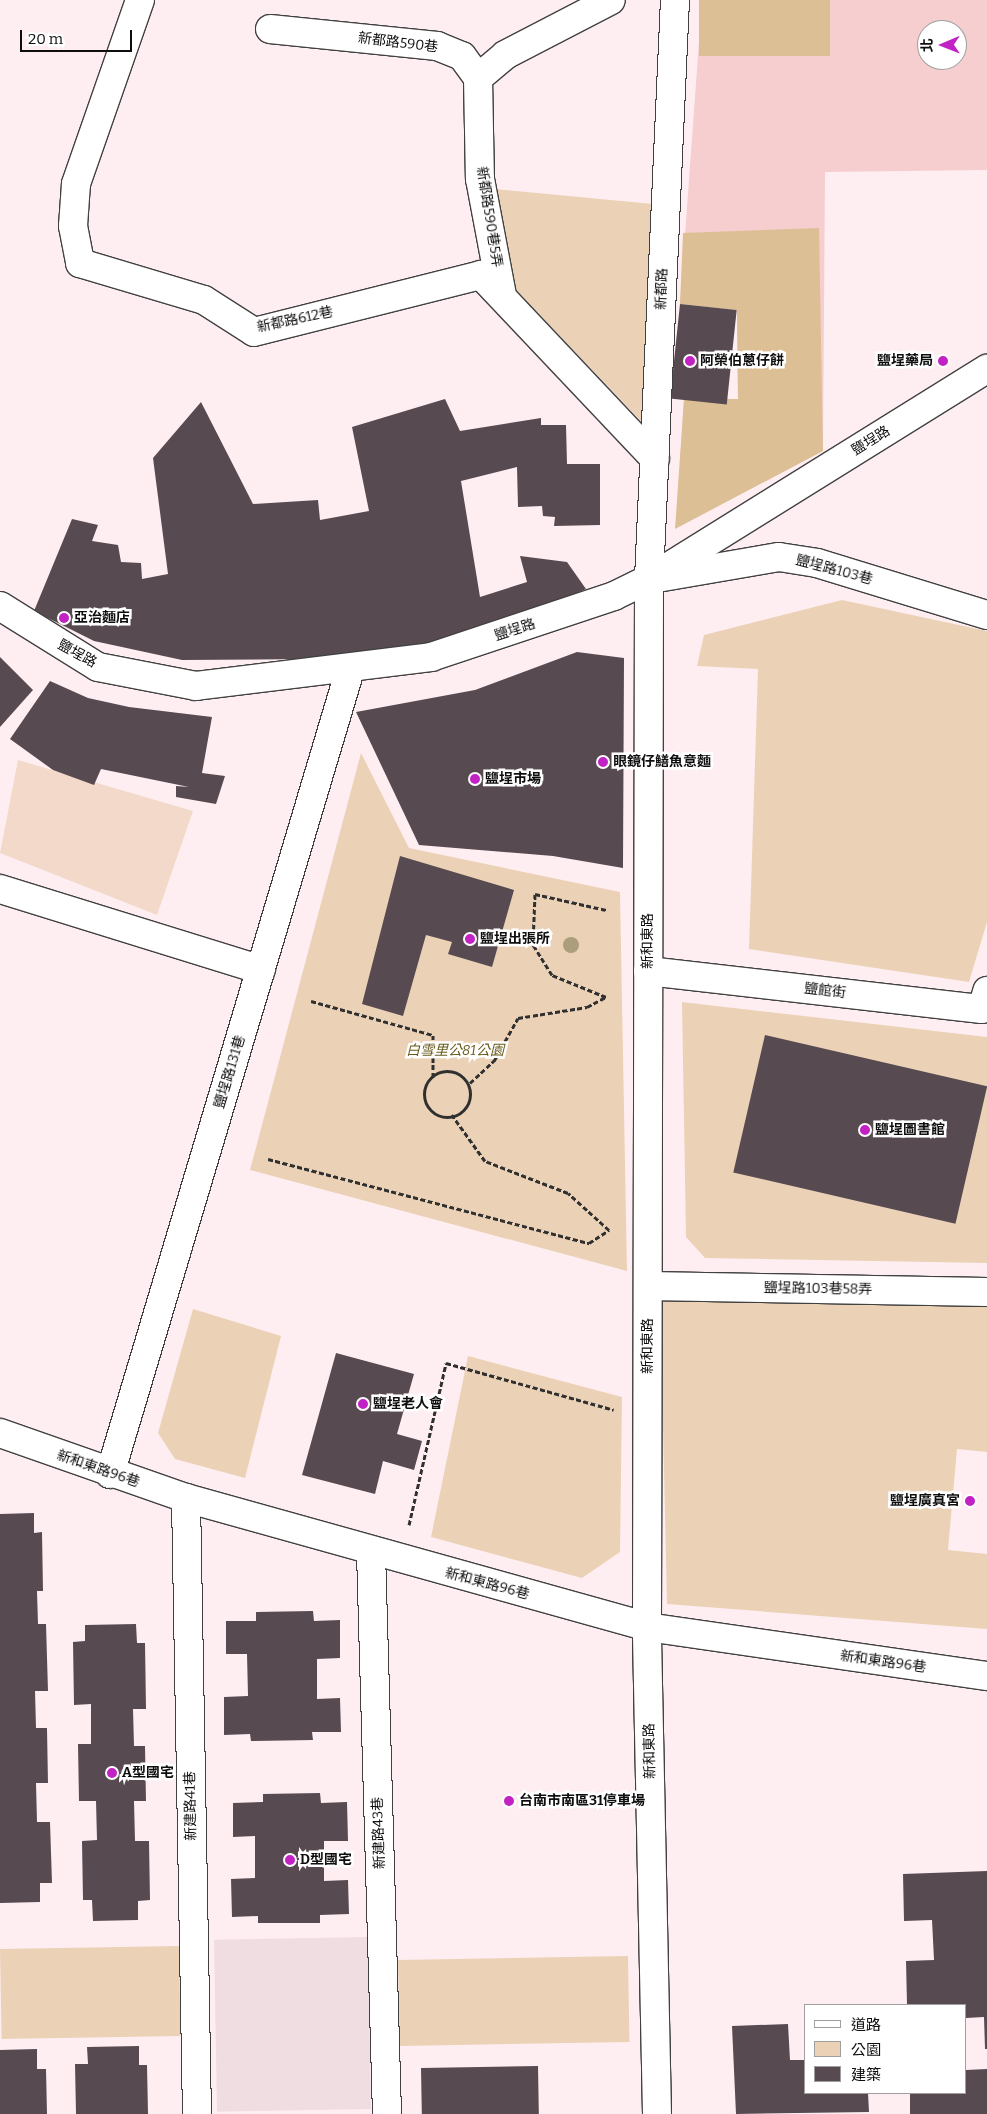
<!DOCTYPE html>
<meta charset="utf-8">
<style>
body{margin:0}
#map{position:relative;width:987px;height:2114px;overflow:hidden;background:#ffeef1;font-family:Bitter,"Noto Sans TC",serif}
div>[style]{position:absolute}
.farmland>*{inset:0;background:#f6cecf}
.green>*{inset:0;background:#ebd2b7;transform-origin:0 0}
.forest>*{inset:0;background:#dcbf95;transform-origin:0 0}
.pitch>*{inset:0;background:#f2d9c9}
.plaza>*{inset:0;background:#efdde1;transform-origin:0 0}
.building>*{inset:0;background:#574a51;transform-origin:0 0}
.path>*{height:3px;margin-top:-1.5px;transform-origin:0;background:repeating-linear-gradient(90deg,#303030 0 5px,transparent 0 7.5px)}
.path>.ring{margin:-1.5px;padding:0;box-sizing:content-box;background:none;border:3px solid #303030;border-radius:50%}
.roads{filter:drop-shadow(1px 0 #414141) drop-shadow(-1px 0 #414141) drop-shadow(0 1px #414141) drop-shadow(0 -1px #414141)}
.minor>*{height:28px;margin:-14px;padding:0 14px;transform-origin:14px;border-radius:14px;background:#fff}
.trees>*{width:16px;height:16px;margin:-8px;border-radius:50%;background:#ac9d7c}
.dots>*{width:14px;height:14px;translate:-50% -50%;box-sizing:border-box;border:2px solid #fff;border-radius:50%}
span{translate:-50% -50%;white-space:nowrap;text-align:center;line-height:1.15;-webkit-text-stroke:5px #fff;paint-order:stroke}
.street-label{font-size:14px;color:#0e0e0e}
.poi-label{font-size:14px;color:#0e0e0e;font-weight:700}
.left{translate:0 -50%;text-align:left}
.right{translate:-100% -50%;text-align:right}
.park-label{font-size:14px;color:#685b1c;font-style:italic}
.legend{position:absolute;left:804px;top:2004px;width:162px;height:90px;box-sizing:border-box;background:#fff;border:1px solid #9f9f9f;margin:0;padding:6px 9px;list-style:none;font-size:15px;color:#0e0e0e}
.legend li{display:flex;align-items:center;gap:10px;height:25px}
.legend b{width:25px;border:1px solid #9f9f9f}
.north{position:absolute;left:917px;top:20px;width:50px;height:50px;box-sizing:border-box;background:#fff;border:1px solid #9f9f9f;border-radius:50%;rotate:269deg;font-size:14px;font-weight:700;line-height:20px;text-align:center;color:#0e0e0e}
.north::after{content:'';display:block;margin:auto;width:18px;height:22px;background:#c221c3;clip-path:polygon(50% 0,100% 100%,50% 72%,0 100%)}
.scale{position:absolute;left:20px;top:30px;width:112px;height:22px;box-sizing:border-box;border:2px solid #0e0e0e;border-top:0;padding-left:6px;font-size:15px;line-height:18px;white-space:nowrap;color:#0e0e0e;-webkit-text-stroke:4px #fff;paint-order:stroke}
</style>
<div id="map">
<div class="farmland">
<i style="clip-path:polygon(evenodd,702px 0,987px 0,987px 170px,825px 172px,823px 451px,680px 462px,684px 399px,738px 400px,737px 310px,680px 304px,702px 0,927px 30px,957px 30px,957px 60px,927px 60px,927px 30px)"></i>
</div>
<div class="green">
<i style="clip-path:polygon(494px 189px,653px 204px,641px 421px,515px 289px)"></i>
<i style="clip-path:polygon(842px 600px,987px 631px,987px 922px,969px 982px,749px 949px,758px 669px,697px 666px,704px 635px)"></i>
<i style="clip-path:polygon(361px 753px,409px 848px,620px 892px,627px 1271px,250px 1170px)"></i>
<i style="clip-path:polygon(682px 1002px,987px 1037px,987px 1263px,705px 1258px,686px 1237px)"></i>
<i style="clip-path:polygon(660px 1292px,987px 1304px,987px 1452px,957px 1449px,948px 1550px,987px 1554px,987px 1629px,667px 1604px)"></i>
<i style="clip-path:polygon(193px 1309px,281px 1336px,245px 1478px,175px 1459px,158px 1433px)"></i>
<i style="clip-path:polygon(468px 1356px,622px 1397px,620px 1552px,582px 1578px,431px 1537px)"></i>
<i style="left:179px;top:1946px;width:90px;height:179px;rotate:89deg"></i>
<i style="left:628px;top:1956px;width:86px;height:230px;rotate:89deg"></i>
</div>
<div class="forest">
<i style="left:699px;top:0;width:131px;height:56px"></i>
<i style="clip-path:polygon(819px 228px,823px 451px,675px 529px,684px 399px,738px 399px,737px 310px,680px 304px,683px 233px)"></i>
</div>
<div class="pitch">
<i style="clip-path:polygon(18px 760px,193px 811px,157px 915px,0 853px)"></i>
</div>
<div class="plaza">
<i style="left:368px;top:1937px;width:172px;height:154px;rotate:89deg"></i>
</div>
<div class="building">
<i style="left:680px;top:304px;width:57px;height:95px;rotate:6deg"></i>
<i style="clip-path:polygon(445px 399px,460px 431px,541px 418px,541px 425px,566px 425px,567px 464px,600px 464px,600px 525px,554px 526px,555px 517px,543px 516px,542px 506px,518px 507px,517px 467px,461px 481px,480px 597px,527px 582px,520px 556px,567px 562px,586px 589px,463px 641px,309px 659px,182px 660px,94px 641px,34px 611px,72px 519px,98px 525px,92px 541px,118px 545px,121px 562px,141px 563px,142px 579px,168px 574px,153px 458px,201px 402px,253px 504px,318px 500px,320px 520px,369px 511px,352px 427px)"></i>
<i style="clip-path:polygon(577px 652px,624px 658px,623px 868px,553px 856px,419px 845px,356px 712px,475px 690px)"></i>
<i style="clip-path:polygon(0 657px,33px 690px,0 727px)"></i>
<i style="clip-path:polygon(50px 681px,88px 698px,129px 707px,212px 717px,202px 773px,225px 776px,216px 804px,176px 797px,176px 786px,189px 787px,101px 769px,94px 785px,53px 770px,10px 739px)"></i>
<i style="clip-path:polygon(400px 856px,514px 890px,492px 967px,448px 954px,452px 942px,426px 935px,403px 1016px,362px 1004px)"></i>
<i style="left:765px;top:1035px;width:228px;height:141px;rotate:13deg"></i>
<i style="clip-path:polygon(336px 1353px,414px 1374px,397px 1434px,422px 1441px,414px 1470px,383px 1461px,375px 1494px,302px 1475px)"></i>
<i style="clip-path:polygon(34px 1513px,34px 1533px,42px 1532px,43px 1591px,37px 1591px,38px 1624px,46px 1624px,48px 1691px,35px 1691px,36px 1728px,47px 1728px,48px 1783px,36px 1783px,37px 1822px,50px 1822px,52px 1883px,40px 1883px,40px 1902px,0 1903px,0 1514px)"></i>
<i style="clip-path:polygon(313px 1611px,314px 1621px,340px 1620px,340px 1658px,317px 1659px,317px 1699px,340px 1698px,341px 1732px,312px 1732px,313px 1740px,251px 1741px,250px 1734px,224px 1735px,224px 1697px,248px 1696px,247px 1654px,226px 1654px,226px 1621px,256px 1621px,256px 1612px)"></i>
<i style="clip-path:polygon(136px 1624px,137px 1643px,145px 1643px,146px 1709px,133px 1709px,134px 1746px,145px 1746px,146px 1801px,134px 1801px,135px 1841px,149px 1841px,150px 1900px,138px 1901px,138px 1920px,93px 1921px,92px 1900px,83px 1900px,82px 1841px,97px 1840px,96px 1801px,79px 1801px,78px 1744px,91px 1744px,91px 1704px,74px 1705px,73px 1642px,85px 1641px,85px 1625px)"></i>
<i style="clip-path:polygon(320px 1793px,321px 1803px,347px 1802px,348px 1841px,324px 1841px,324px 1881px,348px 1880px,349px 1914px,320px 1915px,320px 1923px,258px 1923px,258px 1916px,232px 1917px,231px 1879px,255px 1878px,255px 1836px,233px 1837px,233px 1803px,263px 1802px,263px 1794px)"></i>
<i style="clip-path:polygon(987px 1871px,987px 2049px,985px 2049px,984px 2017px,966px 2018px,966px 2005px,907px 2005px,906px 1961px,934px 1960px,932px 1920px,904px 1921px,903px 1874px)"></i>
<i style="clip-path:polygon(788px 2024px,790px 2060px,806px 2060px,806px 2093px,868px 2093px,869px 2112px,736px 2114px,732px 2026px)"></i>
<i style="clip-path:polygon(139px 2046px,139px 2065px,147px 2065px,148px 2114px,76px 2114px,75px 2064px,88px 2064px,87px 2047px)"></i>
<i style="clip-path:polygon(37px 2049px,37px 2069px,46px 2069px,47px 2114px,0 2114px,0 2050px)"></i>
<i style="left:538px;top:2066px;width:48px;height:117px;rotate:89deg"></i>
<i style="clip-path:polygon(987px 2069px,987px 2114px,910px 2114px,910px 2093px,966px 2093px,966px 2070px)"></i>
</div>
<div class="path">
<i style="left:606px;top:997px;width:58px;rotate:-157.8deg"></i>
<i style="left:552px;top:975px;width:36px;rotate:-122deg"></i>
<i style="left:533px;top:944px;width:50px;rotate:-87.7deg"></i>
<i style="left:535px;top:894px;width:73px;rotate:12.7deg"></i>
<i style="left:311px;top:1001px;width:127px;rotate:15.6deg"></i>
<i style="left:433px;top:1035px;width:42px;rotate:90deg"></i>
<i class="ring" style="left:424px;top:1071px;width:43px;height:43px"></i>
<i style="left:470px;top:1083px;width:33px;rotate:-43deg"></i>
<i style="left:494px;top:1061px;width:49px;rotate:-60.8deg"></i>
<i style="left:518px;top:1018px;width:70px;rotate:-9.1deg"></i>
<i style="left:587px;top:1007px;width:21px;rotate:-28deg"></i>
<i style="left:268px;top:1159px;width:332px;rotate:14.7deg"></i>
<i style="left:589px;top:1243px;width:24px;rotate:-33deg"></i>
<i style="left:609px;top:1230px;width:55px;rotate:-137.9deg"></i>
<i style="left:568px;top:1193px;width:89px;rotate:-158.9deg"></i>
<i style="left:485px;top:1161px;width:57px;rotate:-125.7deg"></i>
<i style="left:409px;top:1525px;width:166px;rotate:-77.1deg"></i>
<i style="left:446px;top:1363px;width:174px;rotate:15.6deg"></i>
</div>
<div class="roads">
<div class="minor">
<i style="left:140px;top:0;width:195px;rotate:109.2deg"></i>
<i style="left:76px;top:184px;width:42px;rotate:94.1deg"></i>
<i style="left:73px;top:226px;width:38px;rotate:79deg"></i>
<i style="left:80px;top:263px;width:129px;rotate:16.6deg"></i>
<i style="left:204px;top:300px;width:59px;rotate:32.6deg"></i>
<i style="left:254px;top:332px;width:234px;rotate:-14.1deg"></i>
<i style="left:481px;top:275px;width:253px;rotate:46.6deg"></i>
<i style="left:270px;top:29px;width:168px;rotate:5.8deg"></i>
<i style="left:437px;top:46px;width:27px;rotate:22deg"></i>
<i style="left:462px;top:56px;width:27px;rotate:54deg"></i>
<i style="left:478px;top:78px;width:35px;rotate:-40deg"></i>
<i style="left:505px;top:55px;width:119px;rotate:-27.4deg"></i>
<i style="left:478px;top:78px;width:101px;rotate:88.9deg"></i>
<i style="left:480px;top:179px;width:118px;rotate:79.3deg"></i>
<i style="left:663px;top:577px;width:118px;rotate:-9.8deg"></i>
<i style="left:779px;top:557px;width:38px;rotate:9deg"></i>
<i style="left:817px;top:563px;width:178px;rotate:17deg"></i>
<i style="left:0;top:606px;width:115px;rotate:31.9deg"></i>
<i style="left:98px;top:667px;width:100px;rotate:11deg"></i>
<i style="left:196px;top:686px;width:237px;rotate:-7deg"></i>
<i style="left:431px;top:657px;width:193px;rotate:-18.4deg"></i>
<i style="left:614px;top:596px;width:39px;rotate:-26deg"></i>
<i style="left:649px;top:579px;width:398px;rotate:-31.9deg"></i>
<i style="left:0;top:889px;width:273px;rotate:17.2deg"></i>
<i style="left:648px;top:971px;width:336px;rotate:6.5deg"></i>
<i style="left:982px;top:1009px;width:19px;rotate:-74deg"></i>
<i style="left:648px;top:1286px;width:339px;rotate:1deg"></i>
<i style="left:0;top:1433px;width:197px;rotate:19.3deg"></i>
<i style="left:186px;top:1498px;width:479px;rotate:15.6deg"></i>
<i style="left:647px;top:1627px;width:344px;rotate:8.2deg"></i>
<i style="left:110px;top:1474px;width:839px;rotate:-73.38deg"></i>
<i style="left:186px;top:1498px;width:616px;rotate:88.98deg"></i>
<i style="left:371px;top:1552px;width:562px;rotate:88.37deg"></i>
<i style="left:657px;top:2114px;width:487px;rotate:-91.2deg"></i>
<i style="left:647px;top:1627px;width:1048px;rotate:-89.89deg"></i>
<i style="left:649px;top:579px;width:580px;rotate:-87.43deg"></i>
</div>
</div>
<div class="trees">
<i style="left:571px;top:945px"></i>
</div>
<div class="dots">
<i style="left:690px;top:361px;background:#c221c3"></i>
<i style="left:943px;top:361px;background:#c221c3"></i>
<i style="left:64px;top:618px;background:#c221c3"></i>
<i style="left:603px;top:762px;background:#c221c3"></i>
<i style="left:475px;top:779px;background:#c221c3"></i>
<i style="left:470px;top:939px;background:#c221c3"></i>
<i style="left:865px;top:1130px;background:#c221c3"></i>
<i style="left:363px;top:1404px;background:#c221c3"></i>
<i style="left:970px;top:1501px;background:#c221c3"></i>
<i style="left:112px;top:1773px;background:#c221c3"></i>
<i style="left:509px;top:1801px;background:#c221c3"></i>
<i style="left:290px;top:1860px;background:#c221c3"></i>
</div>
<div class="street-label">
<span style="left:398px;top:43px;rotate:7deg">新都路590巷</span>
<span style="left:489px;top:217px;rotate:81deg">新都路590巷5弄</span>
<span style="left:662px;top:289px;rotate:-88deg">新都路</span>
<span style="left:295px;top:320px;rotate:-12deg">新都路612巷</span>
<span style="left:871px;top:441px;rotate:-32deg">鹽埕路</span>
<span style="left:834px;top:570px;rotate:15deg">鹽埕路103巷</span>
<span style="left:515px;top:630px;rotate:-18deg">鹽埕路</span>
<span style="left:77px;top:654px;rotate:29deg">鹽埕路</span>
<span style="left:648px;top:941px;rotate:-90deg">新和東路</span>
<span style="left:825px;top:991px;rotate:7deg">鹽館街</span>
<span style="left:230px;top:1072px;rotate:-73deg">鹽埕路131巷</span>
<span style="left:818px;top:1289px;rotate:1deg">鹽埕路103巷58弄</span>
<span style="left:648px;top:1346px;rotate:-90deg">新和東路</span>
<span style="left:98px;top:1469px;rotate:19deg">新和東路96巷</span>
<span style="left:487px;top:1584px;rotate:15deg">新和東路96巷</span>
<span style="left:883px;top:1662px;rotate:8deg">新和東路96巷</span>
<span style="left:650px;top:1751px;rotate:-91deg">新和東路</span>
<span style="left:191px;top:1806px;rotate:-91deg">新建路41巷</span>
<span style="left:379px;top:1833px;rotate:-92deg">新建路43巷</span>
</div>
<div class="poi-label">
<span class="left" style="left:700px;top:361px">阿榮伯蔥仔餅</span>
<span class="right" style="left:933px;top:361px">鹽埕藥局</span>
<span class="left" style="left:74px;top:618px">亞治麵店</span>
<span class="left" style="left:613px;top:762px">眼鏡仔鱔魚意麵</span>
<span class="left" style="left:485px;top:779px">鹽埕市場</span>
<span class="left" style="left:480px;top:939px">鹽埕出張所</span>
<span class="left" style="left:875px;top:1130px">鹽埕圖書館</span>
<span class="left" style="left:373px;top:1404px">鹽埕老人會</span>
<span class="right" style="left:960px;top:1501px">鹽埕廣真宮</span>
<span class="left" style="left:122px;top:1773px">A型國宅</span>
<span class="left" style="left:519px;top:1801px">台南市南區31停車場</span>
<span class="left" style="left:300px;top:1860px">D型國宅</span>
</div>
<div class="park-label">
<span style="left:455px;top:1051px">白雪里公81公園</span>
</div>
<ul class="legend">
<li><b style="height:6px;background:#fff"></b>道路</li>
<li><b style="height:14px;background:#ebd2b7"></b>公園</li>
<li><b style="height:14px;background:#574a51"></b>建築</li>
</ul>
<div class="north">北</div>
<div class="scale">20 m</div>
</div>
